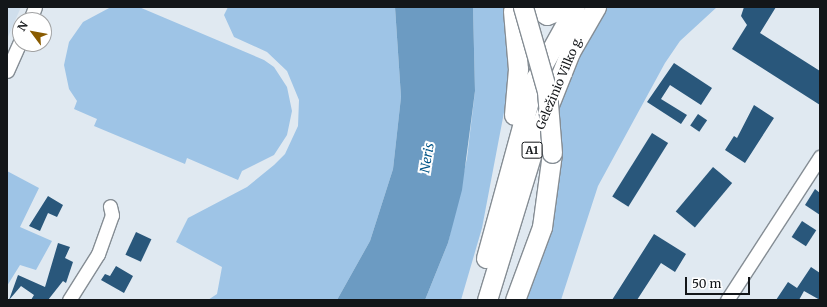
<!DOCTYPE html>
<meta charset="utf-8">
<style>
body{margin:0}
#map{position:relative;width:827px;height:307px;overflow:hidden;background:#e0e9f1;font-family:Merriweather,serif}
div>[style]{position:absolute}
.built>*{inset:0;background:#cfdeec}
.green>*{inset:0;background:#9ec4e6}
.water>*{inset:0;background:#6c9bc2}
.building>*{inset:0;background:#29577b;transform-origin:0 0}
.roads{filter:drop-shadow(1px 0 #858d94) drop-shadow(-1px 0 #858d94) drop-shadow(0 1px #858d94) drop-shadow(0 -1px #858d94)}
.minor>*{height:13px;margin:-6.5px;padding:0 6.5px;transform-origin:6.5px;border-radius:6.5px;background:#fff}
.highway>*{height:19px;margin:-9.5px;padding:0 9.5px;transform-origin:9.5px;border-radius:9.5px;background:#fff}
.bridges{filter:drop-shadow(1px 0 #858d94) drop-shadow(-1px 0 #858d94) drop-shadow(0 1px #858d94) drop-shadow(0 -1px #858d94)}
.highway-bridge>*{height:19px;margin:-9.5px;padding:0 9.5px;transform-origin:9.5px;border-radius:9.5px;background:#fff}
span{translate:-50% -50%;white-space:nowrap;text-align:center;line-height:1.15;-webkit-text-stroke:4px #fff;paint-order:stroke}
.shield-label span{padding:1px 3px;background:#fff;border:1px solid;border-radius:3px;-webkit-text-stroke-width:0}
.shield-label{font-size:11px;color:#131619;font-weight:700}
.street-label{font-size:12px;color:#131619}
.water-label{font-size:13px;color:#005487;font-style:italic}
.frame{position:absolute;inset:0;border:8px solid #131619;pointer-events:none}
.north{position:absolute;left:12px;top:12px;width:40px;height:40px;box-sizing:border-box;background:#fff;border:1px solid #a1a2a3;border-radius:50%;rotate:302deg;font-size:11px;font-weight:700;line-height:16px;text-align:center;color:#131619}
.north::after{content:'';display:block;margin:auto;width:14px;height:18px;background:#895b00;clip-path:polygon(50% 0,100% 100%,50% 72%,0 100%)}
.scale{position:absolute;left:685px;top:277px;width:65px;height:18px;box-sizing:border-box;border:2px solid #131619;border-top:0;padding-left:5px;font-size:12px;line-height:14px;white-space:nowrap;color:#131619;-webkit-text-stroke:3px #fff;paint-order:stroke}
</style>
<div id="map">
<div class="built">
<i style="clip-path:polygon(7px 7px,21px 7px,7px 39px)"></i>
</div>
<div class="green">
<i style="clip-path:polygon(111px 7px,139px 7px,264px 60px,274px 67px,287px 87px,292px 111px,287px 135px,274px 155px,242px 171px,238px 180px,187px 158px,185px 164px,94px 126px,97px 119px,74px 109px,77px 101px,69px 89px,64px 65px,69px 42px,83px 22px)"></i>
<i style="clip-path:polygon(228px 7px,395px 7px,401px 97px,393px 169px,370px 241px,337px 300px,208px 300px,217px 294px,222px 267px,176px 242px,188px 218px,247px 187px,274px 165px,285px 154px,298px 126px,299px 100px,287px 71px,267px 52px,234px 37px,224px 15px)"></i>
<i style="clip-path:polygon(473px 7px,504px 7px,509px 86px,482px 228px,461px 300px,425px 300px,448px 243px,467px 158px,475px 91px)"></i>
<i style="clip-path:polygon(606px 7px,717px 7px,680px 41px,665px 63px,598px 186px,561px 300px,521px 300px,560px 151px,558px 98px)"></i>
<i style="clip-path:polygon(7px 171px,39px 188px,20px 227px,52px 241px,36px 270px,20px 265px,7px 286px)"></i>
</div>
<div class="water">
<i style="clip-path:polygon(395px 7px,473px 7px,475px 91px,462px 190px,448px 243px,425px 300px,337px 300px,370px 241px,393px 169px,401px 97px)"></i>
</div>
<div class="building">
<i style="clip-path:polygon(744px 7px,776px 7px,760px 33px,820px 71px,820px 105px,732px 49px,747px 25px,741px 16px)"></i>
<i style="clip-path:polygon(674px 63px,712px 88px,701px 105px,670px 85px,661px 99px,687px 115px,681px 124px,647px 102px)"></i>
<i style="clip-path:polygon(754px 105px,774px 118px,745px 163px,725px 150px,734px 136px,737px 138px)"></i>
<i style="left:698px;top:114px;width:11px;height:14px;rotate:34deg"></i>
<i style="left:652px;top:133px;width:19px;height:75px;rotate:32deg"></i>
<i style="left:713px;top:167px;width:25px;height:58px;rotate:40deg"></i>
<i style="clip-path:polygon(815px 189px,820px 193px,820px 215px,805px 205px)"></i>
<i style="clip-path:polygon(48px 196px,63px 205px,57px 217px,48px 213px,40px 231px,29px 226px)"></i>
<i style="left:802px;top:221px;width:17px;height:19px;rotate:33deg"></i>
<i style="left:136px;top:232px;width:17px;height:25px;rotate:25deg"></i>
<i style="clip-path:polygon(654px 234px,686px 254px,675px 272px,661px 263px,637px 300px,612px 300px)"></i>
<i style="clip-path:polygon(58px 243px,70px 247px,65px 258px,73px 262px,66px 283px,63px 281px,48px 300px,31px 300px,34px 295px,21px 286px,9px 300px,18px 275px,45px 287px)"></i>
<i style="clip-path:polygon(116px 266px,133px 276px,124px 293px,101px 280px,105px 274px,110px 276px)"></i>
<i style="clip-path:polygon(811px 267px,820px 273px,820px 300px,804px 291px,799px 300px,776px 300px,788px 282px,797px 288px)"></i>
</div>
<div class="roads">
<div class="minor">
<i style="left:30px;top:20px;width:14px;rotate:-69deg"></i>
<i style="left:7px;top:71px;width:32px;rotate:-66deg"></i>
<i style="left:69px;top:300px;width:54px;rotate:-57.8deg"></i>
<i style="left:98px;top:254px;width:41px;rotate:-70.3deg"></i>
<i style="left:112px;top:215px;width:9px;rotate:-103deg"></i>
<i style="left:727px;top:300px;width:171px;rotate:-57deg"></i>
</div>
<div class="highway">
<i style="left:534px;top:7px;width:15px;rotate:32deg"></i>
<i style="left:547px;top:15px;width:22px;rotate:-22deg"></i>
<i style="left:513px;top:11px;width:58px;rotate:85.1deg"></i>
<i style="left:518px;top:69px;width:46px;rotate:95deg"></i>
<i style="left:486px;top:258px;width:186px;rotate:-74.7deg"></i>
<i style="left:535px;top:79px;width:82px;rotate:-60.9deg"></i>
<i style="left:487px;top:300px;width:178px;rotate:-73deg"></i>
<i style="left:539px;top:130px;width:84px;rotate:-68.3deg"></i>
<i style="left:570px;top:52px;width:52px;rotate:-60deg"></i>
<i style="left:515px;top:300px;width:78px;rotate:-69.7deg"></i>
<i style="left:542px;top:227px;width:75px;rotate:-82.3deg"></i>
</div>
</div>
<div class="bridges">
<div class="highway-bridge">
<i style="left:523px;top:7px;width:87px;rotate:74.1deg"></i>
<i style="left:547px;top:91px;width:62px;rotate:85.4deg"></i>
</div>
</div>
<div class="shield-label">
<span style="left:532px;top:150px">A1</span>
</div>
<div class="street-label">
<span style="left:559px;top:83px;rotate:-67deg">Geležinio Vilko g.</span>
</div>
<div class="water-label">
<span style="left:428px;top:158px;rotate:-81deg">Neris</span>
</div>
<div class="frame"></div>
<div class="north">N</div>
<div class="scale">50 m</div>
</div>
